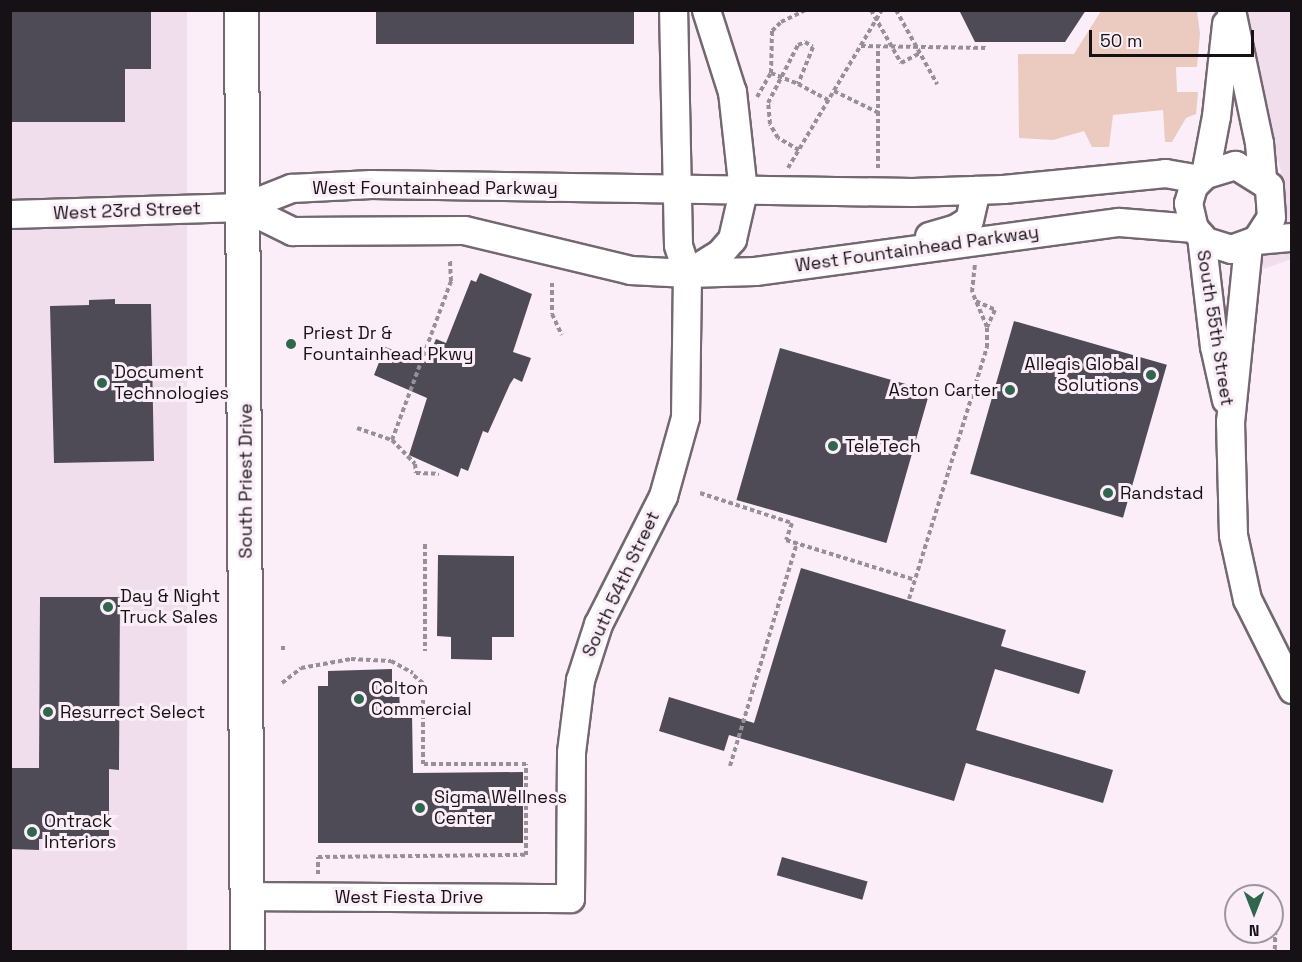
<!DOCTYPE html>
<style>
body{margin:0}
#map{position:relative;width:1302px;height:962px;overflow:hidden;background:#fbeef8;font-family:"Space Grotesk",sans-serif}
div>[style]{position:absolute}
.built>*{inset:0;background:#f1deed;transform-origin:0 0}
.green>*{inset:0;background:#ebcabf}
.building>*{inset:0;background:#4e4b56;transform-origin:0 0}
.path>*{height:4px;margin-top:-2px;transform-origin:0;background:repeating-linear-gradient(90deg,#999097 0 4.5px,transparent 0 7.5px)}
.roads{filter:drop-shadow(2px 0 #736871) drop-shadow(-2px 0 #736871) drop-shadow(0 2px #736871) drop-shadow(0 -2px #736871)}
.minor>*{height:27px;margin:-13.5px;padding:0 13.5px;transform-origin:13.5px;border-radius:13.5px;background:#fff}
.secondary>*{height:33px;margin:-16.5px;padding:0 16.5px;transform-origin:16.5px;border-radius:16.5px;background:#fff}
.dots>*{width:16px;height:16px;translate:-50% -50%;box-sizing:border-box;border:3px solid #fbeef8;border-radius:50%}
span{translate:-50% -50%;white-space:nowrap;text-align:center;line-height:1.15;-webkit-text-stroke:6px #fbeef8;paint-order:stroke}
.street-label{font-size:18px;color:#161115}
.poi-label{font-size:18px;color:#161115}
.left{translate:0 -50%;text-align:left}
.right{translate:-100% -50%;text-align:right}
.frame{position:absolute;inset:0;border:12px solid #161115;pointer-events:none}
.north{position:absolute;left:1224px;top:884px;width:60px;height:60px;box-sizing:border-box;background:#fbeef8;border:2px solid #9f969d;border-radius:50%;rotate:180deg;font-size:16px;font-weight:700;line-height:24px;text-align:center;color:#161115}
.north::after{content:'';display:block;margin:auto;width:21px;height:27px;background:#30664d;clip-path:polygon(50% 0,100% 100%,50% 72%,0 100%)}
.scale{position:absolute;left:1089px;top:30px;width:165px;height:27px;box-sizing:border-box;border:3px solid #161115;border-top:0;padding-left:8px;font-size:18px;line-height:21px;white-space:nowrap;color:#161115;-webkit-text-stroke:4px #fbeef8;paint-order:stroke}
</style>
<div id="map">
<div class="built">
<i style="left:10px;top:11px;width:177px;height:940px"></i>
<i style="clip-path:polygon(1247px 11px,1292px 11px,1291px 259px,1258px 271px,1281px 171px,1256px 90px)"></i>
</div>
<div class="green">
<i style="clip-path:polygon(1101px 11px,1197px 11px,1200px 34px,1197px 67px,1176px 67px,1177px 92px,1198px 92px,1196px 114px,1186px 118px,1172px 142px,1165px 142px,1163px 110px,1113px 115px,1109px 147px,1092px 147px,1084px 131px,1053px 140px,1019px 138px,1018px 54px,1074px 54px)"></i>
</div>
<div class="building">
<i style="clip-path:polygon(10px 10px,151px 10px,151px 69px,125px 69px,125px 122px,10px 122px)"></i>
<i style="left:376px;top:10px;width:258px;height:34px"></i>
<i style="clip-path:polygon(959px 10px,1086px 10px,1065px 42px,975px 42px)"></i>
<i style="clip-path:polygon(480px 273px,532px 294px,513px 352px,531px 358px,522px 382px,514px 378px,510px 384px,488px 433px,483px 431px,468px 471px,461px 468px,458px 477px,409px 455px,427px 398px,374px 375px,385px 347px,426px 362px,436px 339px,446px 343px,471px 280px,476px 282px)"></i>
<i style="clip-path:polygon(115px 299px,115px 304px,151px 304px,154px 461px,54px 463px,50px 306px,89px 305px,89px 300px)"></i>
<i style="left:1014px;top:321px;width:159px;height:159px;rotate:16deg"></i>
<i style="left:780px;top:348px;width:156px;height:158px;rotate:16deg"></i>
<i style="clip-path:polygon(438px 555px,514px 556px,514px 637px,492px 637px,492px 660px,451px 659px,451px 637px,437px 636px)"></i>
<i style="clip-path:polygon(801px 568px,1006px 630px,1001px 646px,1086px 671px,1079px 694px,995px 669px,976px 730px,1113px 770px,1103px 803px,966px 763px,954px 801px,729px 735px,724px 751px,659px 731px,669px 697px,754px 723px)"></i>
<i style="clip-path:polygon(40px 597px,120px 597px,119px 770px,109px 769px,109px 839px,39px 839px,39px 850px,10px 849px,10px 768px,39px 768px)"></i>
<i style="clip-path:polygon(392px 669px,392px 686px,399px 686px,400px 712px,412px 712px,413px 773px,523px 772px,523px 843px,318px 843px,318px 686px,328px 686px,328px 671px)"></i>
<i style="left:782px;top:857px;width:89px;height:19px;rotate:16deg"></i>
</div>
<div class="path">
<i style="left:871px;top:10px;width:61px;rotate:60.5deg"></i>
<i style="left:901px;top:63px;width:21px;rotate:-28deg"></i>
<i style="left:896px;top:10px;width:85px;rotate:61deg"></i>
<i style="left:861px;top:46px;width:126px;rotate:0.9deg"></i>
<i style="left:771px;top:73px;width:29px;rotate:22deg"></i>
<i style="left:834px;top:91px;width:50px;rotate:26.1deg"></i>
<i style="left:757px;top:97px;width:28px;rotate:-60deg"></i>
<i style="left:771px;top:73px;width:42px;rotate:-88.6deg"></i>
<i style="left:772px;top:31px;width:13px;rotate:-45deg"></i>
<i style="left:781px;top:22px;width:28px;rotate:-26deg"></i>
<i style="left:799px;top:150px;width:24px;rotate:-150deg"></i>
<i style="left:778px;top:138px;width:16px;rotate:-120deg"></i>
<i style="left:770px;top:124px;width:21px;rotate:-95deg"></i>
<i style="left:768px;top:103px;width:65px;rotate:-62.7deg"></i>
<i style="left:798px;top:45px;width:8px;rotate:-23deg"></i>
<i style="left:805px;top:42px;width:9px;rotate:32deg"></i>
<i style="left:813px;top:47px;width:40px;rotate:112deg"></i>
<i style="left:798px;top:84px;width:34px;rotate:28deg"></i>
<i style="left:788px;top:168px;width:184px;rotate:-59.3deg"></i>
<i style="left:878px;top:168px;width:122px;rotate:-90deg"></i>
<i style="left:552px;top:283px;width:31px;rotate:90deg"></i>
<i style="left:552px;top:314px;width:23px;rotate:65deg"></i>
<i style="left:976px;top:301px;width:21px;rotate:25deg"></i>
<i style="left:995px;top:310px;width:19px;rotate:115deg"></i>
<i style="left:357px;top:428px;width:37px;rotate:19deg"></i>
<i style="left:392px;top:440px;width:170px;rotate:-69.6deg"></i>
<i style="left:451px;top:281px;width:21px;rotate:-93deg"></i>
<i style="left:392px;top:440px;width:33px;rotate:46deg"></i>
<i style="left:415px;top:464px;width:9px;rotate:84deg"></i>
<i style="left:416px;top:473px;width:23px;rotate:2deg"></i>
<i style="left:700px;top:493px;width:97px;rotate:18.1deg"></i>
<i style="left:792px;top:523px;width:18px;rotate:109deg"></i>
<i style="left:786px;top:540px;width:135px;rotate:17.2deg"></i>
<i style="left:425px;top:544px;width:107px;rotate:90deg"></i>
<i style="left:909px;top:599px;width:264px;rotate:-72.8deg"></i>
<i style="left:987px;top:347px;width:20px;rotate:-90deg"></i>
<i style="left:987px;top:327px;width:38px;rotate:-113deg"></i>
<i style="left:972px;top:292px;width:28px;rotate:-84deg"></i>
<i style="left:283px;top:646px;width:4px;rotate:90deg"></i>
<i style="left:282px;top:683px;width:24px;rotate:-38deg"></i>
<i style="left:301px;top:668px;width:51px;rotate:-10.2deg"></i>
<i style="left:351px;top:659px;width:40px;rotate:2.9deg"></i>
<i style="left:391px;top:661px;width:25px;rotate:29deg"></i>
<i style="left:730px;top:766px;width:233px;rotate:-73.3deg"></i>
<i style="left:318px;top:874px;width:17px;rotate:-90deg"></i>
<i style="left:318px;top:857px;width:208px;rotate:-0.6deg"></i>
<i style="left:526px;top:855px;width:91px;rotate:-90deg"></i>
<i style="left:526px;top:764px;width:103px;rotate:180deg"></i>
<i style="left:423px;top:764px;width:81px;rotate:-90deg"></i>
<i style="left:423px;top:683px;width:14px;rotate:-141deg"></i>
<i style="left:1272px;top:915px;width:4px"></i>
<i style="left:1276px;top:915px;width:37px;rotate:92deg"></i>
</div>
<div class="roads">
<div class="minor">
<i style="left:1231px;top:10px;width:136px;rotate:78.1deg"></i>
<i style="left:1259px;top:143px;width:35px;rotate:85deg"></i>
<i style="left:1205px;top:174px;width:59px;rotate:-79.3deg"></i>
<i style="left:1216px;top:116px;width:93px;rotate:-83.8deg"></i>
<i style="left:243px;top:207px;width:55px;rotate:26.1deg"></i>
<i style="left:292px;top:231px;width:172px;rotate:-0.3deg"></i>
<i style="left:464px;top:230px;width:171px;rotate:13.5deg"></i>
<i style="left:630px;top:270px;width:57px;rotate:3deg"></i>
<i style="left:687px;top:273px;width:68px;rotate:-1.7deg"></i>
<i style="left:755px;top:271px;width:367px;rotate:-7.7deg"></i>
<i style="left:1119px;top:222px;width:75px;rotate:4.6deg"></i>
<i style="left:10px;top:214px;width:233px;rotate:-1.7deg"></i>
<i style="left:243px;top:207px;width:52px;rotate:-21.6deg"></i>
<i style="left:291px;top:188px;width:80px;rotate:-2.9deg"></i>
<i style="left:371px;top:184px;width:541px;rotate:0.85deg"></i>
<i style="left:912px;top:192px;width:91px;rotate:-1.9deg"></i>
<i style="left:1003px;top:189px;width:163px;rotate:-5.6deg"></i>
<i style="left:1165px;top:173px;width:34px;rotate:10deg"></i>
<i style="left:929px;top:236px;width:26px;rotate:-16deg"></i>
<i style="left:954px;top:229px;width:17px;rotate:-31deg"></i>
<i style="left:969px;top:220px;width:31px;rotate:-77deg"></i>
<i style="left:1201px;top:236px;width:111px;rotate:83.3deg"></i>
<i style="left:1214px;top:346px;width:55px;rotate:77.5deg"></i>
<i style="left:1256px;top:240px;width:27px;rotate:-57deg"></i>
<i style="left:1271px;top:217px;width:31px;rotate:-94deg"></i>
<i style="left:1269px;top:186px;width:40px;rotate:-148deg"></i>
<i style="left:1235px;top:165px;width:31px;rotate:163deg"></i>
<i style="left:1205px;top:174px;width:17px;rotate:135deg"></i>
<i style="left:1193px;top:186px;width:18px;rotate:106deg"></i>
<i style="left:1188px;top:203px;width:26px;rotate:77deg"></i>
<i style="left:1194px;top:228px;width:17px;rotate:50deg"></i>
<i style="left:1205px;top:241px;width:27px;rotate:17deg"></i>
<i style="left:1231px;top:249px;width:27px;rotate:-20deg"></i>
<i style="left:1256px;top:240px;width:36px;rotate:-5deg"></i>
<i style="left:1248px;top:245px;width:177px;rotate:95.8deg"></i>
<i style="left:1230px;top:421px;width:114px;rotate:88.5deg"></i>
<i style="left:1233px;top:535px;width:66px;rotate:77.7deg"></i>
<i style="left:1247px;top:599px;width:101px;rotate:63.4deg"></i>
<i style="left:688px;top:273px;width:36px;rotate:-32deg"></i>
<i style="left:719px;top:254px;width:20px;rotate:-49deg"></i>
<i style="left:732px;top:239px;width:49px;rotate:-77.1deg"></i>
<i style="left:743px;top:191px;width:100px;rotate:-96.3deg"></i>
<i style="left:732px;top:92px;width:86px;rotate:-107.6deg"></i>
<i style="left:248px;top:896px;width:322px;rotate:0.4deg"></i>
<i style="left:570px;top:898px;width:146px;rotate:-89.6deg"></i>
<i style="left:571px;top:752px;width:73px;rotate:-82.9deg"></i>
<i style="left:580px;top:680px;width:59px;rotate:-72.2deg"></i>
<i style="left:598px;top:624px;width:144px;rotate:-63.1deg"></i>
<i style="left:663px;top:496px;width:82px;rotate:-74.4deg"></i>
<i style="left:685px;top:417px;width:144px;rotate:-89.2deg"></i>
<i style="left:687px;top:273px;width:29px;rotate:-108deg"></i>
<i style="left:678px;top:245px;width:235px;rotate:-91.2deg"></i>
</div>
<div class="secondary">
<i style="left:241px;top:10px;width:942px;rotate:89.64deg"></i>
</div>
</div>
<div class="dots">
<i style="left:291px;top:344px;background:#30664d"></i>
<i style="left:1151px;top:375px;background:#30664d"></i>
<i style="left:102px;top:383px;background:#30664d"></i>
<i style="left:1010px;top:390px;background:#30664d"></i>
<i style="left:833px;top:446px;background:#30664d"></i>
<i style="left:1108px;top:493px;background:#30664d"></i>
<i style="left:108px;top:607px;background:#30664d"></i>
<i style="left:359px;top:699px;background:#30664d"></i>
<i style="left:48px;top:712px;background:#30664d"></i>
<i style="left:420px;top:808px;background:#30664d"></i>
<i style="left:32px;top:832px;background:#30664d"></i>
</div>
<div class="street-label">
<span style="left:435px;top:188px">West Fountainhead Parkway</span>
<span style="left:127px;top:211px;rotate:-2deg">West 23rd Street</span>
<span style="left:917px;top:249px;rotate:-8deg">West Fountainhead Parkway</span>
<span style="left:1215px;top:328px;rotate:81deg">South 55th Street</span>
<span style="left:246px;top:481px;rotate:-90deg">South Priest Drive</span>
<span style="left:621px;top:584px;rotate:-65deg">South 54th Street</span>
<span style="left:409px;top:897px">West Fiesta Drive</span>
</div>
<div class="poi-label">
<span class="left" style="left:303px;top:344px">Priest Dr &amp;<br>Fountainhead Pkwy</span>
<span class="right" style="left:1139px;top:375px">Allegis Global<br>Solutions</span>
<span class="left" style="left:114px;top:383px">Document<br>Technologies</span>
<span class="right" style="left:998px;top:390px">Aston Carter</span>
<span class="left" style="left:845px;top:446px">TeleTech</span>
<span class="left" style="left:1120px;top:493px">Randstad</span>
<span class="left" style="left:120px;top:607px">Day &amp; Night<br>Truck Sales</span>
<span class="left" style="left:371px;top:699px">Colton<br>Commercial</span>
<span class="left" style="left:60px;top:712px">Resurrect Select</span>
<span class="left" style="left:434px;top:808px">Sigma Wellness<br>Center</span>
<span class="left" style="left:44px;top:832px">Ontrack<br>Interiors</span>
</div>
<div class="frame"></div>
<div class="north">N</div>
<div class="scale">50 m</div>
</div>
